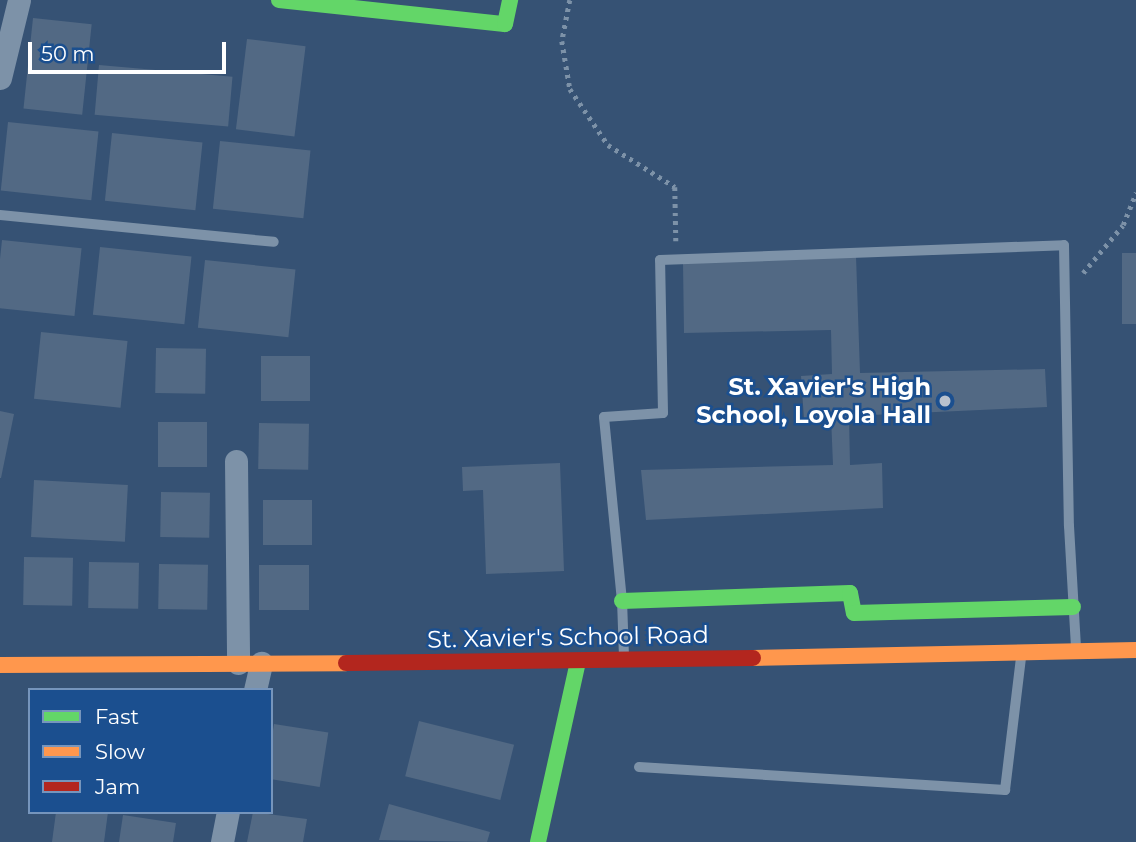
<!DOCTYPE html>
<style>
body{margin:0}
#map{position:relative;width:1136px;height:842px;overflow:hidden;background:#365274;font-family:Montserrat,sans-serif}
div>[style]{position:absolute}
.building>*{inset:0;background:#526984;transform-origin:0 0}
.path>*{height:4.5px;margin-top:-2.25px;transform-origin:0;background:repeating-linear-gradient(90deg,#7d92a8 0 3.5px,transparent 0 8.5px)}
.lane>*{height:10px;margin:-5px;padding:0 5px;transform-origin:5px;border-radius:5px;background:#7d92a8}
.street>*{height:23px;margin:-11.5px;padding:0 11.5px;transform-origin:11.5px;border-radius:11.5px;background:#7d92a8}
.fast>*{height:16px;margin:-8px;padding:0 8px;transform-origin:8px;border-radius:8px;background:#63d668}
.slow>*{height:16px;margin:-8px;padding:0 8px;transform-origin:8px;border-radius:8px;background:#ff974d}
.jam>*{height:16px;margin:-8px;padding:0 8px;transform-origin:8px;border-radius:8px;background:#b3261e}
.dots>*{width:19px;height:19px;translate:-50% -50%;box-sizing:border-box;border:4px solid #1b4f8f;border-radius:50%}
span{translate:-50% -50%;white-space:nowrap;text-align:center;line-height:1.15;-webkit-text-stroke:5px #1b4f8f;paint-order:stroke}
.poi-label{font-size:24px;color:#fff;font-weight:700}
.right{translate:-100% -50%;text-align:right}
.street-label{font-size:24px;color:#fff}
.legend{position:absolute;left:28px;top:688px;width:245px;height:126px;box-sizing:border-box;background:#1b4f8f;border:2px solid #7695bc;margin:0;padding:9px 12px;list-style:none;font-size:21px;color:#fff}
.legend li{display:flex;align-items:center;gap:14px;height:35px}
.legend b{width:35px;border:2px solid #7695bc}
.scale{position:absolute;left:28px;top:42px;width:198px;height:32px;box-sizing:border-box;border:4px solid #fff;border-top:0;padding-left:9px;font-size:21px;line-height:24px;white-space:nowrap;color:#fff;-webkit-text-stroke:5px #1b4f8f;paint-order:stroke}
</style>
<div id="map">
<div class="building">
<i style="left:33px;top:18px;width:59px;height:91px;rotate:6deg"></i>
<i style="left:247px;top:39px;width:59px;height:91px;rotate:7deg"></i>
<i style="left:99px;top:65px;width:134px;height:50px;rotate:5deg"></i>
<i style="left:8px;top:122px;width:91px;height:69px;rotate:6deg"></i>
<i style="left:112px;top:133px;width:91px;height:68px;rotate:6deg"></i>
<i style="left:220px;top:141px;width:91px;height:68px;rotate:6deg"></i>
<i style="left:2px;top:240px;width:80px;height:68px;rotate:6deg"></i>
<i style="left:100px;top:247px;width:92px;height:68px;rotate:6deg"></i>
<i style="left:1136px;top:253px;width:71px;height:14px;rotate:90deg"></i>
<i style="clip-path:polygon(856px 256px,860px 373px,1045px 369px,1047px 407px,849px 416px,850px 465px,882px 463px,883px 508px,646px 520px,641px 470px,833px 465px,831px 417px,804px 419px,801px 376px,832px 374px,831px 330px,684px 333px,683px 263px)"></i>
<i style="left:205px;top:260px;width:91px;height:68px;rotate:6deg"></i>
<i style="left:41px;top:332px;width:87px;height:67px;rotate:6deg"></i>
<i style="left:156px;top:348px;width:50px;height:45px;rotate:1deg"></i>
<i style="left:261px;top:356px;width:49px;height:45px"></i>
<i style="clip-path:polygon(0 411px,14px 414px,1px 478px,0 478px)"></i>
<i style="left:158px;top:422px;width:49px;height:45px"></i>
<i style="left:259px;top:423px;width:50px;height:46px;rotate:1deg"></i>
<i style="clip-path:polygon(560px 463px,564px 571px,486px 574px,483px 490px,463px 491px,462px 467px)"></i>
<i style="left:34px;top:480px;width:94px;height:57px;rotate:3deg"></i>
<i style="left:161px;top:492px;width:49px;height:45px;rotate:1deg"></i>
<i style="left:263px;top:500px;width:49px;height:45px"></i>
<i style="left:24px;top:557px;width:49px;height:48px;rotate:1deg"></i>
<i style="left:89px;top:562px;width:50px;height:46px;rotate:1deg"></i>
<i style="left:159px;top:564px;width:49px;height:45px;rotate:1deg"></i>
<i style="left:259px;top:565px;width:50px;height:45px"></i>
<i style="left:419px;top:721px;width:98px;height:57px;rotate:14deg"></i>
<i style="left:274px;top:724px;width:55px;height:55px;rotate:9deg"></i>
<i style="clip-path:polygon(389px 804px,490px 832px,487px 842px,379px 840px)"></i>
<i style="clip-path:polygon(56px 812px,108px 812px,104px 842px,52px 842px)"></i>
<i style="clip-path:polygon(253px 812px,307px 819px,303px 842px,247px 842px)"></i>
<i style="clip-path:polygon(123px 815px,176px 823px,173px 842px,119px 842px)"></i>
</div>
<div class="path">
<i style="left:570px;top:0;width:42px;rotate:101deg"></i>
<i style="left:562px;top:41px;width:49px;rotate:80.5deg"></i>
<i style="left:570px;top:89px;width:68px;rotate:55.8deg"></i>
<i style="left:608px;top:145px;width:79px;rotate:32.1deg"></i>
<i style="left:675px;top:187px;width:54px;rotate:88.9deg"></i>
<i style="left:1083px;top:273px;width:62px;rotate:-50.2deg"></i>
<i style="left:1123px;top:225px;width:35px;rotate:-68deg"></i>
</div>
<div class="lane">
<i style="left:0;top:215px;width:275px;rotate:5.6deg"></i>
<i style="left:624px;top:657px;width:56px;rotate:-92deg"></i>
<i style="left:622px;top:601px;width:185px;rotate:-95.6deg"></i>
<i style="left:604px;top:417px;width:59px;rotate:-3.9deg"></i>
<i style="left:663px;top:413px;width:153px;rotate:-91.1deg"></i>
<i style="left:660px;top:260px;width:404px;rotate:-2.1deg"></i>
<i style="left:1064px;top:245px;width:281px;rotate:89deg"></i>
<i style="left:1069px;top:526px;width:123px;rotate:86.7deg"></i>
<i style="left:639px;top:767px;width:367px;rotate:3.6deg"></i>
<i style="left:1005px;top:790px;width:134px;rotate:-83.1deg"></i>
</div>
<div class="street">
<i style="left:0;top:78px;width:80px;rotate:-76.3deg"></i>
<i style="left:236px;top:461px;width:202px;rotate:89.4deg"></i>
<i style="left:255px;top:690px;width:28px;rotate:-77deg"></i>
<i style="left:222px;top:842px;width:31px;rotate:-79deg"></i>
</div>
<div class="fast">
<i style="left:279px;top:0;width:227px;rotate:6.1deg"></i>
<i style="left:505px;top:24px;width:25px;rotate:-78deg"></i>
<i style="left:622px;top:601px;width:228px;rotate:-2deg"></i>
<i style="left:850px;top:593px;width:20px;rotate:79deg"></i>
<i style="left:854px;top:613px;width:219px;rotate:-1.6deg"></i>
<i style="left:538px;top:842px;width:185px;rotate:-77.5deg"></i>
</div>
<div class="slow">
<i style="left:753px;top:658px;width:383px;rotate:-1.2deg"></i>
<i style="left:0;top:665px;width:346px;rotate:-0.3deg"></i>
</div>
<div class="jam">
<i style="left:346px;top:663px;width:407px;rotate:-0.7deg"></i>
</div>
<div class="dots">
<i style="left:945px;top:401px;background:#b9c2ce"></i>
</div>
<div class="poi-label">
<span class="right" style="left:931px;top:401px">St. Xavier's High<br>School, Loyola Hall</span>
</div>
<div class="street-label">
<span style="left:568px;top:637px;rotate:-1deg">St. Xavier's School Road</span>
</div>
<ul class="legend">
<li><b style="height:9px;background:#63d668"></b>Fast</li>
<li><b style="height:9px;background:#ff974d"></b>Slow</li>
<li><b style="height:9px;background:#b3261e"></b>Jam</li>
</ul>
<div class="scale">50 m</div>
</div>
